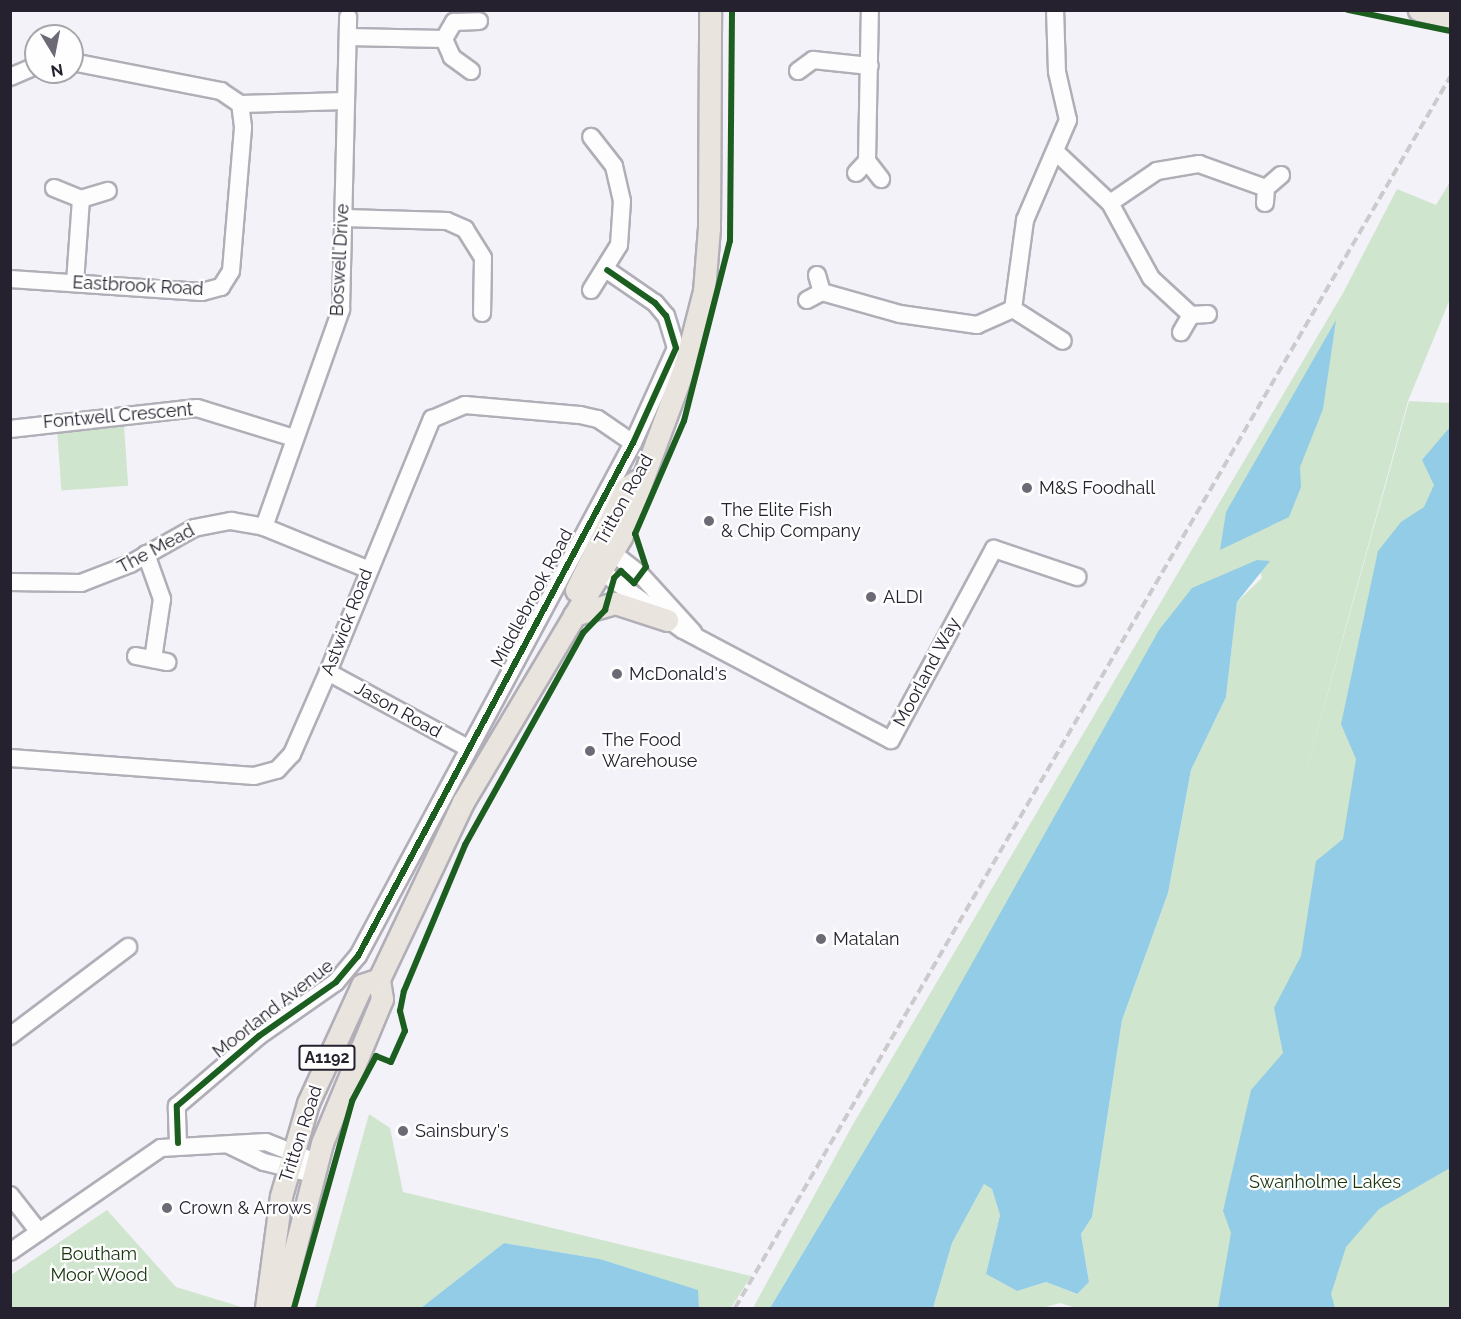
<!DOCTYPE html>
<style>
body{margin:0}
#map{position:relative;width:1461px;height:1319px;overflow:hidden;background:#f3f2f8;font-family:Raleway,sans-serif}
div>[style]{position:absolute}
.green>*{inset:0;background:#d0e5ce;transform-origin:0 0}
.water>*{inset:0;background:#92cce6}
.roads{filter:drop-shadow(2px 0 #b1aeb7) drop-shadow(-2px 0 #b1aeb7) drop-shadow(0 2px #b1aeb7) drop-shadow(0 -2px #b1aeb7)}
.minor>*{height:16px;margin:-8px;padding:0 8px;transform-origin:8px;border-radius:8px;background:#fdfdfe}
.major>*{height:21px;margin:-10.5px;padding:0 10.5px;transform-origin:10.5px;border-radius:10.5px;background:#e9e5de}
.rail>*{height:4px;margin-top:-2px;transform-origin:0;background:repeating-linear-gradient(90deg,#cbcbcd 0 9px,transparent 0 13.5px)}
.cycleway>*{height:6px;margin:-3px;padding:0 3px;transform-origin:3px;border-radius:3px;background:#1b5e20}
.dots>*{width:16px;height:16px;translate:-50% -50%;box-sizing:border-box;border:3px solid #fefefe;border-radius:50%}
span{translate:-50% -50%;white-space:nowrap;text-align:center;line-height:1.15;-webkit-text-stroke:4.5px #fefefe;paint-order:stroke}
.shield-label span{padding:2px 4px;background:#fefefe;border:2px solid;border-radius:4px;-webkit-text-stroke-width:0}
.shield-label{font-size:16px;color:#25212e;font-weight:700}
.street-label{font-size:18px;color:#25212e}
.poi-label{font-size:18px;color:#25212e}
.left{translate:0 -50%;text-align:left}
.park-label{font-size:18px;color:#15350d}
.frame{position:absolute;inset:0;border:12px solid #25212e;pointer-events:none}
.north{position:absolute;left:24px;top:24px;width:60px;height:60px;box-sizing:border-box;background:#fefefe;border:2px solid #a7a6ab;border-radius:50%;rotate:170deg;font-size:16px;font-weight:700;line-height:24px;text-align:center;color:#25212e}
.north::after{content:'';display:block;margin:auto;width:21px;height:27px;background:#6d6a75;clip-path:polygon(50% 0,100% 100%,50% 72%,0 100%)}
</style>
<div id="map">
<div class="green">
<i style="clip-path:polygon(1450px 182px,1450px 299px,1408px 401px,1296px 807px,1409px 401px,1450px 403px,1450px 1308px,1076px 1308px,1060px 1303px,1042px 1308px,933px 1308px,952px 1243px,984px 1184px,992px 1189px,1000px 1215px,986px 1274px,1017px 1291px,1046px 1282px,1076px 1294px,1089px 1282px,1081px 1234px,1092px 1217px,1122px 1020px,1168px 893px,1191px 770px,1226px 697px,1237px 602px,1262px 578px,1257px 560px,906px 1081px,770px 1308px,753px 1308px,852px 1126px,1343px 293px,1397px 189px,1436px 205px)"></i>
<i style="left:124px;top:426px;width:60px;height:67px;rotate:86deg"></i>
<i style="clip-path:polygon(369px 1114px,390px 1128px,403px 1192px,751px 1276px,731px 1308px,699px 1308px,697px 1290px,600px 1259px,504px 1243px,421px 1308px,315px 1308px)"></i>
<i style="clip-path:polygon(107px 1210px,176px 1287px,245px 1308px,11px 1308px,11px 1275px)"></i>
</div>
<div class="water">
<i style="clip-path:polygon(1336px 320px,1323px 409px,1300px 467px,1301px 487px,1289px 517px,1220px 550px,1226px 512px)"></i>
<i style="clip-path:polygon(1450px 427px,1450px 1168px,1379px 1209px,1346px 1247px,1331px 1294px,1335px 1308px,1218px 1308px,1231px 1233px,1223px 1211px,1251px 1090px,1283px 1053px,1274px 1008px,1301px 956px,1316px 861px,1343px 839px,1356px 759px,1341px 724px,1378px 551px,1401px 522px,1424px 507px,1434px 485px,1422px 460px)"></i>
<i style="clip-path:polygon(1257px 560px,1270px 561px,1237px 602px,1226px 697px,1191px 770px,1168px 893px,1122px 1020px,1092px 1217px,1081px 1234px,1089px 1282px,1077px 1294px,1046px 1282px,1017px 1291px,986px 1274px,1000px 1215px,992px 1189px,984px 1184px,952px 1243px,933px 1308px,770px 1308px,906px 1081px,1159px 630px,1192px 588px)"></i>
<i style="clip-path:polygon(504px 1243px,600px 1259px,698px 1290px,699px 1308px,421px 1308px)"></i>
</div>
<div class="roads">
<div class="minor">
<i style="left:348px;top:37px;width:96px;rotate:1.2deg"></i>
<i style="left:471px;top:71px;width:24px;rotate:-144deg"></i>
<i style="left:452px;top:57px;width:20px;rotate:-114deg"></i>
<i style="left:444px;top:39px;width:20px;rotate:-60deg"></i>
<i style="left:454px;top:22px;width:25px;rotate:-2deg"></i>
<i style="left:798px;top:71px;width:19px;rotate:-36deg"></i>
<i style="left:813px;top:60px;width:57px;rotate:6deg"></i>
<i style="left:10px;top:77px;width:28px;rotate:-23deg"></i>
<i style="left:240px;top:104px;width:106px;rotate:-1.6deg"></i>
<i style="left:1057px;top:153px;width:73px;rotate:43.3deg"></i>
<i style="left:1110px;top:203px;width:85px;rotate:61.3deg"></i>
<i style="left:1151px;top:278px;width:54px;rotate:42.8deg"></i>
<i style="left:1191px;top:315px;width:20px;rotate:120deg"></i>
<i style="left:867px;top:161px;width:23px;rotate:52deg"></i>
<i style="left:856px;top:173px;width:16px;rotate:-47deg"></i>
<i style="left:867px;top:161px;width:151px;rotate:-88.9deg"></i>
<i style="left:54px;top:188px;width:29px;rotate:22deg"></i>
<i style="left:81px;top:199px;width:84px;rotate:94.1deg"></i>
<i style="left:1266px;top:188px;width:20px;rotate:-41deg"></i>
<i style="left:81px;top:199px;width:28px;rotate:-17deg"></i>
<i style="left:1110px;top:203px;width:57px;rotate:-34.2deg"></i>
<i style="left:1157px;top:171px;width:43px;rotate:-9.5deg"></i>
<i style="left:1199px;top:164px;width:71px;rotate:19.7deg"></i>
<i style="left:1266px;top:188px;width:15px;rotate:94deg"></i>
<i style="left:344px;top:218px;width:103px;rotate:1.7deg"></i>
<i style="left:447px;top:221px;width:20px;rotate:24deg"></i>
<i style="left:465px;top:229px;width:34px;rotate:58deg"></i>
<i style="left:483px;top:258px;width:55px;rotate:91deg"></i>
<i style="left:817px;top:275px;width:18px;rotate:74deg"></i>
<i style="left:10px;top:279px;width:192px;rotate:3.9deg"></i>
<i style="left:202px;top:292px;width:20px;rotate:-15deg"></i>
<i style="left:221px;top:287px;width:19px;rotate:-58deg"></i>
<i style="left:231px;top:271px;width:144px;rotate:-85.2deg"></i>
<i style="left:243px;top:127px;width:23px;rotate:-97deg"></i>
<i style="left:240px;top:104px;width:23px;rotate:-146deg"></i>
<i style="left:221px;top:91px;width:152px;rotate:-169deg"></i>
<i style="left:591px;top:290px;width:53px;rotate:-58.1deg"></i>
<i style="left:619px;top:245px;width:44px;rotate:-86.1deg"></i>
<i style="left:622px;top:201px;width:36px;rotate:-103deg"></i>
<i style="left:614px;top:166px;width:37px;rotate:-128deg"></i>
<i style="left:807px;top:300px;width:17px;rotate:-28deg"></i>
<i style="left:822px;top:292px;width:81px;rotate:15.8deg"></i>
<i style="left:900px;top:314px;width:78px;rotate:8.1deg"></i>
<i style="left:977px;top:325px;width:39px;rotate:-24deg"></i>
<i style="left:1013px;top:309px;width:90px;rotate:-82.3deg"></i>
<i style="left:1025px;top:220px;width:109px;rotate:-66.7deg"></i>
<i style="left:1068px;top:120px;width:49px;rotate:-102.9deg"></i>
<i style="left:1057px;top:72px;width:62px;rotate:-91.8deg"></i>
<i style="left:1013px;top:309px;width:59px;rotate:32.6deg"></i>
<i style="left:1191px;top:315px;width:17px;rotate:-3deg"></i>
<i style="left:10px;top:429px;width:188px;rotate:-6.4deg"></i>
<i style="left:197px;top:408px;width:102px;rotate:17.2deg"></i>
<i style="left:264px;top:527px;width:231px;rotate:-70.5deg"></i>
<i style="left:341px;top:309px;width:292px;rotate:-88.6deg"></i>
<i style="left:604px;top:546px;width:46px;rotate:37.9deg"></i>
<i style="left:640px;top:574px;width:79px;rotate:47.6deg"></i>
<i style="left:146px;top:554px;width:48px;rotate:70.4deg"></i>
<i style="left:162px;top:599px;width:61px;rotate:98.5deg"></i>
<i style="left:591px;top:564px;width:113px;rotate:35.7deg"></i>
<i style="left:683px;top:630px;width:235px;rotate:27.9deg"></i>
<i style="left:891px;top:740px;width:217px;rotate:-61.7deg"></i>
<i style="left:994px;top:549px;width:88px;rotate:18.6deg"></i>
<i style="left:10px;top:582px;width:71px;rotate:0.8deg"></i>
<i style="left:81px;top:583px;width:53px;rotate:-21.2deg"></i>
<i style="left:130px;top:564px;width:73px;rotate:-29.4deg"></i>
<i style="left:194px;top:528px;width:38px;rotate:-11deg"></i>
<i style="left:231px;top:521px;width:34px;rotate:10deg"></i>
<i style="left:264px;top:527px;width:111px;rotate:22.2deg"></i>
<i style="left:136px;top:656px;width:32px;rotate:11deg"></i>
<i style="left:328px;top:672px;width:159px;rotate:28.5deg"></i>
<i style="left:10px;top:758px;width:245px;rotate:4.2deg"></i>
<i style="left:254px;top:776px;width:24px;rotate:-15deg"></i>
<i style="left:277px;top:770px;width:22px;rotate:-47deg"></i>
<i style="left:292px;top:754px;width:90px;rotate:-66.3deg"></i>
<i style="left:328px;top:672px;width:274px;rotate:-67.7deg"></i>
<i style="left:432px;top:419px;width:36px;rotate:-23deg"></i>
<i style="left:465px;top:405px;width:115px;rotate:5deg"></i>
<i style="left:580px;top:415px;width:18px;rotate:13deg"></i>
<i style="left:598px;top:419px;width:42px;rotate:34.4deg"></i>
<i style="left:10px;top:1036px;width:148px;rotate:-37deg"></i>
<i style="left:178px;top:1143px;width:37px;rotate:-92deg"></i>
<i style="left:177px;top:1106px;width:108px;rotate:-40.5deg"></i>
<i style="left:259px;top:1036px;width:94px;rotate:-35deg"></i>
<i style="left:336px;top:982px;width:34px;rotate:-50deg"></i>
<i style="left:358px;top:956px;width:582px;rotate:-61.81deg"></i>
<i style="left:633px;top:443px;width:104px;rotate:-65.6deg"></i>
<i style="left:676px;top:348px;width:34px;rotate:-107deg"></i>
<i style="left:666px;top:316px;width:17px;rotate:-130deg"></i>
<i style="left:655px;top:303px;width:58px;rotate:-145.5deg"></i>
<i style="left:229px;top:1145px;width:39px;rotate:26deg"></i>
<i style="left:264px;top:1162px;width:50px;rotate:13.8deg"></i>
<i style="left:10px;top:1195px;width:47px;rotate:51.9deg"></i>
<i style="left:10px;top:1252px;width:183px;rotate:-34.6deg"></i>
<i style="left:161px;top:1148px;width:105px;rotate:-3.3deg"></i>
<i style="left:266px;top:1142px;width:54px;rotate:21.8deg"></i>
</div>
<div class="major">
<i style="left:1419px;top:10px;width:32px;rotate:13deg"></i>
<i style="left:576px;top:590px;width:114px;rotate:-63.9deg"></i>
<i style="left:626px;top:488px;width:14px;rotate:-34deg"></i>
<i style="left:574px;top:615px;width:43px;rotate:-16.3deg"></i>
<i style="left:615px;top:603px;width:55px;rotate:18.1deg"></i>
<i style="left:266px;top:1308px;width:113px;rotate:-82.4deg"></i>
<i style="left:281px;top:1196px;width:97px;rotate:-73.8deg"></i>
<i style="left:308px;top:1103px;width:130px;rotate:-65.4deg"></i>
<i style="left:362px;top:985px;width:18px;rotate:-19deg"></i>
<i style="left:280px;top:1308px;width:170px;rotate:-75.7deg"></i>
<i style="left:322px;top:1143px;width:156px;rotate:-67.4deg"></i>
<i style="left:382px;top:999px;width:20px;rotate:-99deg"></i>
<i style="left:379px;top:979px;width:196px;rotate:-64.6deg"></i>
<i style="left:463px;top:802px;width:309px;rotate:-59.2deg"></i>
<i style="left:621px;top:537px;width:184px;rotate:-69.6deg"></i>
<i style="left:685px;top:365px;width:76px;rotate:-75.6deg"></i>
<i style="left:704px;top:291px;width:63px;rotate:-85.5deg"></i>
<i style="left:709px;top:228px;width:218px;rotate:-89.7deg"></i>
</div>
</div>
<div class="rail">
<i style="left:735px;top:1308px;width:1424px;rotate:-59.85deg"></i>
</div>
<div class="cycleway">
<i style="left:1348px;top:10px;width:104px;rotate:11.6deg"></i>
<i style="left:178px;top:1143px;width:37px;rotate:-92deg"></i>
<i style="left:177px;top:1106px;width:108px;rotate:-40.5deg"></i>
<i style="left:259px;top:1036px;width:94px;rotate:-35deg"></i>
<i style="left:336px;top:982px;width:34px;rotate:-50deg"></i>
<i style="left:358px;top:956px;width:582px;rotate:-61.81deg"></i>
<i style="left:633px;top:443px;width:104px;rotate:-65.6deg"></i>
<i style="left:676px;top:348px;width:34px;rotate:-107deg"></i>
<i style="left:666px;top:316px;width:17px;rotate:-130deg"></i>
<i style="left:655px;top:303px;width:58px;rotate:-145.5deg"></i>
<i style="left:294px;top:1308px;width:215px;rotate:-74.3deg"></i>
<i style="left:352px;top:1101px;width:51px;rotate:-61.9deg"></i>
<i style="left:376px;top:1056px;width:16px;rotate:22deg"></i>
<i style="left:391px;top:1062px;width:34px;rotate:-66deg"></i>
<i style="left:405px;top:1031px;width:21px;rotate:-104deg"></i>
<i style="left:400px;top:1011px;width:20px;rotate:-79deg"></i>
<i style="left:404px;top:991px;width:158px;rotate:-67.3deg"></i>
<i style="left:465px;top:845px;width:243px;rotate:-60.9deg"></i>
<i style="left:583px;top:633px;width:32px;rotate:-46deg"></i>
<i style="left:605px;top:610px;width:33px;rotate:-74deg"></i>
<i style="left:614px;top:578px;width:10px;rotate:-45deg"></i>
<i style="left:621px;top:571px;width:18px;rotate:43deg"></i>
<i style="left:634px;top:583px;width:20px;rotate:-53deg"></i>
<i style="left:646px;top:567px;width:35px;rotate:-108deg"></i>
<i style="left:635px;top:534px;width:123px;rotate:-66.6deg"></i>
<i style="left:684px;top:421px;width:186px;rotate:-75.7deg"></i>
<i style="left:730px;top:241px;width:231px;rotate:-89.5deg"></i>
</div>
<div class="dots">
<i style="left:1027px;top:488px;background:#6d6a75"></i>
<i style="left:709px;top:521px;background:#6d6a75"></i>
<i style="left:871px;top:597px;background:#6d6a75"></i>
<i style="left:617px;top:674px;background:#6d6a75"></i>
<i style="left:590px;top:751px;background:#6d6a75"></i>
<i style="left:821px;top:939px;background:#6d6a75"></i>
<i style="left:403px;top:1131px;background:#6d6a75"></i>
<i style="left:167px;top:1208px;background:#6d6a75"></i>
</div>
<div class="shield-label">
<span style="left:327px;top:1058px">A1192</span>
</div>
<div class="street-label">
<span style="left:340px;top:260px;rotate:-87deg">Boswell Drive</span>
<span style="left:138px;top:286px;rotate:3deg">Eastbrook Road</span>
<span style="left:118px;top:416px;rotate:-5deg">Fontwell Crescent</span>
<span style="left:624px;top:500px;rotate:-61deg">Tritton Road</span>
<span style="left:156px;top:549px;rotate:-28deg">The Mead</span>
<span style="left:532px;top:598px;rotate:-62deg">Middlebrook Road</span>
<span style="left:347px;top:622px;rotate:-69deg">Astwick Road</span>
<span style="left:927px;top:672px;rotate:-62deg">Moorland Way</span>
<span style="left:398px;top:710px;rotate:29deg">Jason Road</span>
<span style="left:273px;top:1009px;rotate:-38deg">Moorland Avenue</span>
<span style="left:301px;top:1134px;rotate:-72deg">Tritton Road</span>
</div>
<div class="poi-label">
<span class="left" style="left:1039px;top:488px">M&amp;S Foodhall</span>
<span class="left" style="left:721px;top:521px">The Elite Fish<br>&amp; Chip Company</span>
<span class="left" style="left:883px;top:597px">ALDI</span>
<span class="left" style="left:629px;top:674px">McDonald's</span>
<span class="left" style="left:602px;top:751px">The Food<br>Warehouse</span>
<span class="left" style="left:833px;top:939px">Matalan</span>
<span class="left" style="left:415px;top:1131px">Sainsbury's</span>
<span class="left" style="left:179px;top:1208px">Crown &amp; Arrows</span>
</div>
<div class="park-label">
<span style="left:1325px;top:1182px">Swanholme Lakes</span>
<span style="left:99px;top:1265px">Boutham<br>Moor Wood</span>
</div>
<div class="frame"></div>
<div class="north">N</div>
</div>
